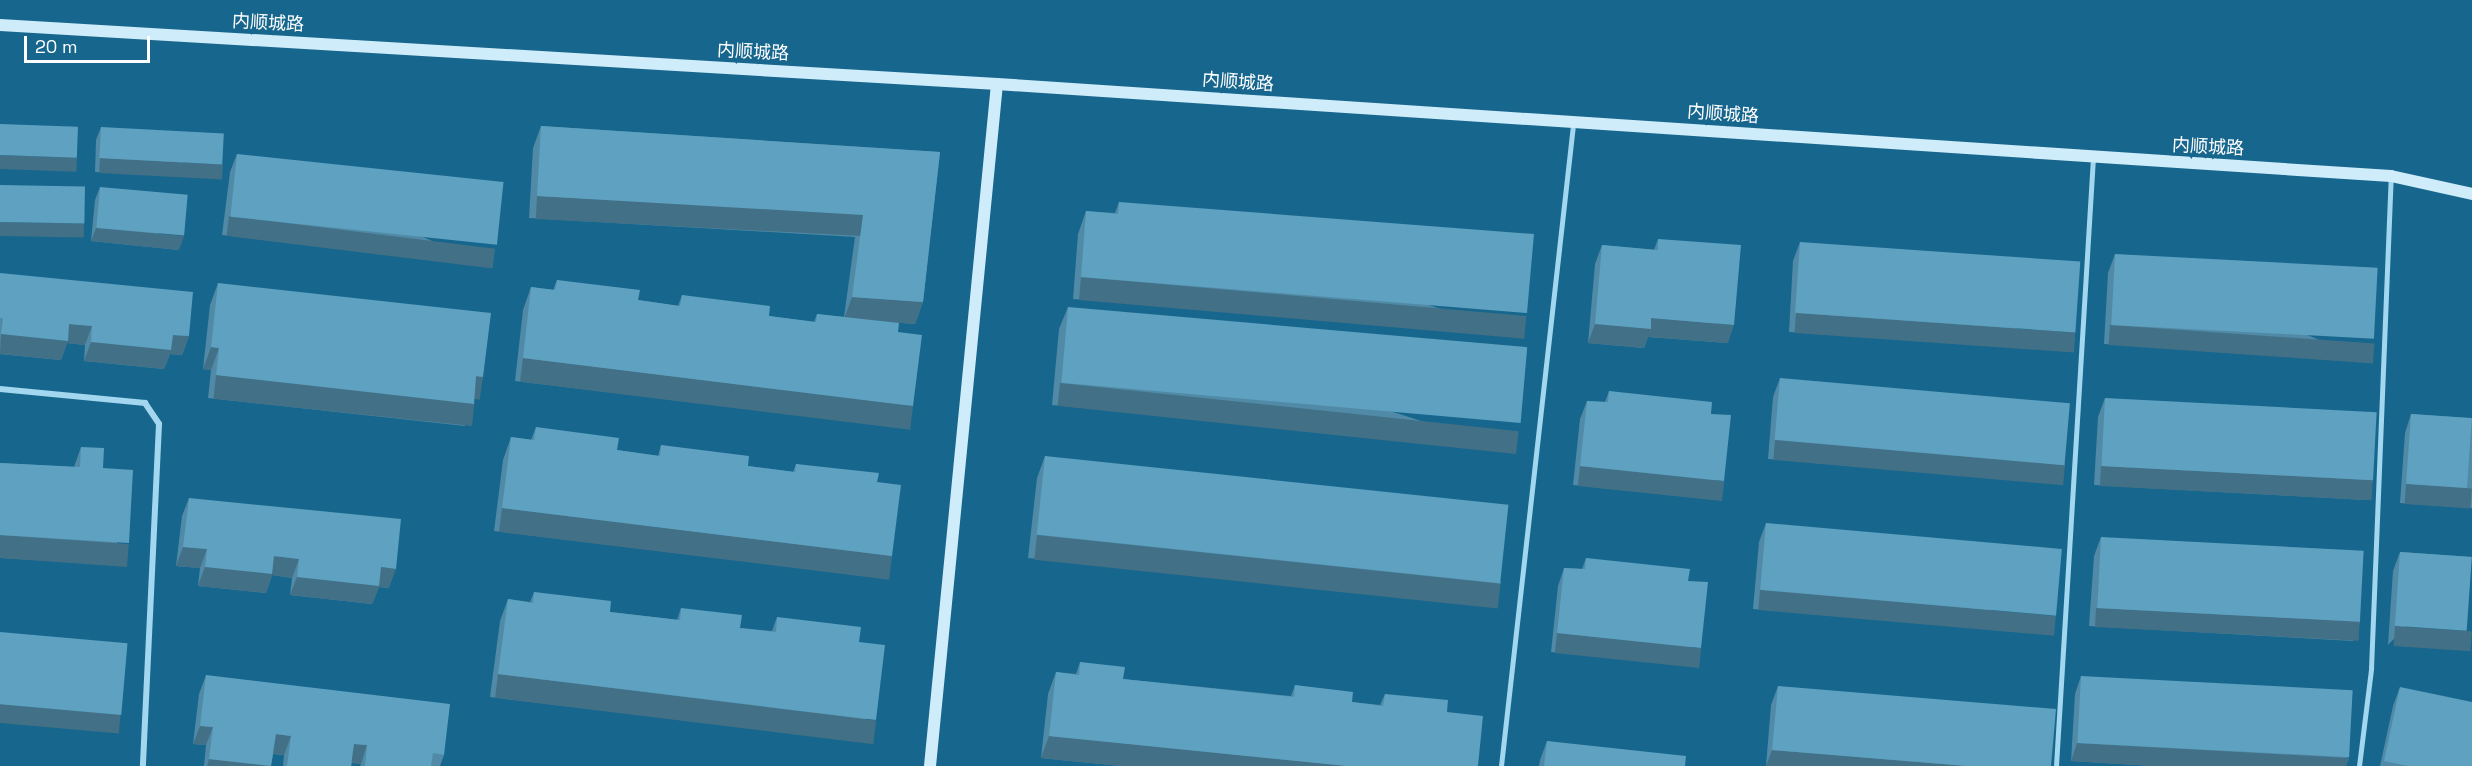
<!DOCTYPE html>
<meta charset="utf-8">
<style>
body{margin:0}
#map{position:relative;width:2472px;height:766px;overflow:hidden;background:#17668d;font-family:"Space Grotesk","Noto Sans SC",sans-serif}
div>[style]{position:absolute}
.lane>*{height:4.5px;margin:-2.25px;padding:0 2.25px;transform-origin:2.25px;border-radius:2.25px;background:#a2d7ef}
.street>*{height:6px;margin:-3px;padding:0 3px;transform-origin:3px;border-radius:3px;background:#a2d7ef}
.secondary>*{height:12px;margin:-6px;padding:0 6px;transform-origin:6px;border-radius:6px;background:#cfecfa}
.wall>*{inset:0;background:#518aa6}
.shaded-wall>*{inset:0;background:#427187;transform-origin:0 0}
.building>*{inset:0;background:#5ea1c1;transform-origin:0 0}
span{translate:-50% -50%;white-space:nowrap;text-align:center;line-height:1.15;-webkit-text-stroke:6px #17668d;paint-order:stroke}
.street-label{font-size:18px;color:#fff}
.scale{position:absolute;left:24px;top:36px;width:126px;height:27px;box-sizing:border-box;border:3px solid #fff;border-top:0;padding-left:8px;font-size:18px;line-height:21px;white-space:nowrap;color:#fff;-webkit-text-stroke:4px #17668d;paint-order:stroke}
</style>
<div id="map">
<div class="lane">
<i style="left:1501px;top:766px;width:645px;rotate:-83.59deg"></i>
<i style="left:2056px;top:766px;width:609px;rotate:-86.52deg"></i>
<i style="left:2359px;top:766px;width:98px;rotate:-82.9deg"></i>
<i style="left:2371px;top:669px;width:493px;rotate:-87.7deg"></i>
</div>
<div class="street">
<i style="left:0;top:389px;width:146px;rotate:5.5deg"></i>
<i style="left:145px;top:403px;width:25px;rotate:56deg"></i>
<i style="left:159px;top:424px;width:342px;rotate:92.7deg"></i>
</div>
<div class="secondary">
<i style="left:0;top:25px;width:999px;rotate:3.39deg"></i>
<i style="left:997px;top:84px;width:1397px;rotate:3.78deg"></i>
<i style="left:2391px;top:176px;width:83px;rotate:12.5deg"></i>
<i style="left:930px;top:766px;width:685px;rotate:-84.39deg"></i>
</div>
<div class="wall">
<i style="clip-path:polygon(541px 126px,940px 152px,923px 302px,915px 324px,891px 322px,898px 332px,905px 428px,515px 381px,523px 310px,531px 287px,553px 290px,557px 280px,638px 300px,678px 306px,682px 295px,769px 316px,814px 322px,817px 314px,844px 317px,855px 237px,529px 218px,533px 148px)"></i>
<i style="clip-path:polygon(101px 127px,218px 178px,95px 172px,96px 140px)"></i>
<i style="clip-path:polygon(237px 154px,488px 266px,222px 235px,230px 172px)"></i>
<i style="clip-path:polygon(100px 187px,179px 250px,91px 241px,95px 200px)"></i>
<i style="clip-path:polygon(1119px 202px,1519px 335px,1073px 299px,1078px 234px,1086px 211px,1115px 213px)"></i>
<i style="clip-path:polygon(1658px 239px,1728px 343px,1648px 337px,1644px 348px,1588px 343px,1595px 264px,1602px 245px,1654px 250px)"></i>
<i style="clip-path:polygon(1800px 242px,2068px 349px,1789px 332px,1793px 261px)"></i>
<i style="clip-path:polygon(2115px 254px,2367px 360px,2104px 344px,2108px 273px)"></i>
<i style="clip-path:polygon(0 273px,189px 336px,182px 355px,170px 354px,164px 369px,84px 361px,85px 345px,67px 343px,61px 360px,0 354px)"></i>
<i style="clip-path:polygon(218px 283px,483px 377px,475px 399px,474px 399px,474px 404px,465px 426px,208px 398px,211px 370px,203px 369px,210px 305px)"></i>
<i style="clip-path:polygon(1068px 307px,1511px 450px,1052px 405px,1059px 329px)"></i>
<i style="clip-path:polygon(1780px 378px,2065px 465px,2058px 484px,1768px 459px,1773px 397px)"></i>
<i style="clip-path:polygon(1609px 391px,1711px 414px,1717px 500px,1573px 485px,1580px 419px,1587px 401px,1605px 402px)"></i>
<i style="clip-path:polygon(2105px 398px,2373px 481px,2366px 500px,2094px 485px,2098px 417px)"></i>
<i style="clip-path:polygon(2411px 414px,2472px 418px,2472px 508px,2400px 503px,2405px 433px)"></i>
<i style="clip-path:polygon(536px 427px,617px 450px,658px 456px,661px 445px,748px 466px,793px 472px,796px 464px,877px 482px,892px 556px,884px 578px,494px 531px,503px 460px,511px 437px,531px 440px)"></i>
<i style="clip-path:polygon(81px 447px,103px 468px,121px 565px,0 558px,0 463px,74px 467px)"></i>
<i style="clip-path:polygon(1045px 456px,1501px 582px,1493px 605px,1028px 558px,1037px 478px)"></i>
<i style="clip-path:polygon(189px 498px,389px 588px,379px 587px,372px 604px,290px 595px,292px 578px,272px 575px,266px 593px,198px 586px,200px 568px,176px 566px,182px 516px)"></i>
<i style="clip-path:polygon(1766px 523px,2050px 633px,1753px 609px,1759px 542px)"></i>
<i style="clip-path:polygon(2101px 537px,2360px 622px,2353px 641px,2089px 626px,2094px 556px)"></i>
<i style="clip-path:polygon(2400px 552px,2472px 557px,2388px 645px,2393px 571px)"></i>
<i style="clip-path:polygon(1586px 558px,1688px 581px,1694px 666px,1551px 652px,1558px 586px,1564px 568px,1582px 569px)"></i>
<i style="clip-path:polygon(534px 592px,610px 612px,677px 620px,681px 608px,740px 628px,772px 631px,777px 617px,859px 642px,868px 742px,490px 697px,500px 621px,508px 599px,530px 602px)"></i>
<i style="clip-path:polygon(1080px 662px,1123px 679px,1291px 696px,1295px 685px,1352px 702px,1380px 705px,1385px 694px,1447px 712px,1478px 766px,1121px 766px,1041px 758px,1048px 694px,1056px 672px,1076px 674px)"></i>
<i style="clip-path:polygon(206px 675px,444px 755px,440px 766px,360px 766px,361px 764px,352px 763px,351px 766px,283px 766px,284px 755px,273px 754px,271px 766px,204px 766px,206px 745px,193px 744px,199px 694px)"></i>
<i style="clip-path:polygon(2081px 676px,2349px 758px,2346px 766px,2153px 766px,2071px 761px,2075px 694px)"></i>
<i style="clip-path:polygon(1778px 686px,2051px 766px,1766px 766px,1771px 705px)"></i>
<i style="clip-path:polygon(2400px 687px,2472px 766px,2380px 766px,2393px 706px)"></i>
<i style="clip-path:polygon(1547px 741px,1685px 766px,1539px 766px,1540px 760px)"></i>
</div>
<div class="shaded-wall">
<i style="left:0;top:155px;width:77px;height:14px;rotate:2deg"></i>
<i style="left:100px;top:158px;width:123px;height:15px;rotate:3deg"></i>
<i style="left:537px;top:196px;width:327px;height:23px;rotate:3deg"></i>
<i style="left:229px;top:216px;width:268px;height:20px;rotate:7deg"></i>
<i style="left:0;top:222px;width:84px;height:14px;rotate:1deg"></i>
<i style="clip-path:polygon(96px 228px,184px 236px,179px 250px,91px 241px)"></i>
<i style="left:1081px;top:277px;width:447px;height:23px;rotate:5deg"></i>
<i style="clip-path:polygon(852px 297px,923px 302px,915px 324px,844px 319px)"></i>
<i style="left:1796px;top:313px;width:280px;height:20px;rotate:4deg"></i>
<i style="clip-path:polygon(1651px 318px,1734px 325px,1728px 343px,1648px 337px,1644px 348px,1588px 343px,1595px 324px)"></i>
<i style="clip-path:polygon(69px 324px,92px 326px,85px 345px,67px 343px,61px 360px,0 354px,1px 334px)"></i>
<i style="left:2110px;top:325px;width:265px;height:20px;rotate:4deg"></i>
<i style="clip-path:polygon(173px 335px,189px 336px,182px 355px,170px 354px,164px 369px,84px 361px,91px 342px)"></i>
<i style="clip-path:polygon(211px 347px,219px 348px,211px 370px,203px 369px)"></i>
<i style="left:523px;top:358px;width:393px;height:24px;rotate:7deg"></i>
<i style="left:216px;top:375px;width:260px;height:24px;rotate:6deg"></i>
<i style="left:476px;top:376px;width:7px;height:23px;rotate:8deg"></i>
<i style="left:1060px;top:383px;width:461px;height:23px;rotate:6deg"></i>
<i style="left:1775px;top:440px;width:291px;height:20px;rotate:5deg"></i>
<i style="left:1580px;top:466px;width:145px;height:20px;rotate:6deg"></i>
<i style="left:2101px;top:466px;width:272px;height:20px;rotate:3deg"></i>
<i style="left:2406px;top:484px;width:66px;height:20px;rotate:4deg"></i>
<i style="left:502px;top:508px;width:393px;height:24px;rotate:7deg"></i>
<i style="left:0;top:535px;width:129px;height:23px;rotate:4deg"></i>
<i style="left:1037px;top:535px;width:466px;height:25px;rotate:6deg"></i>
<i style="clip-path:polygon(183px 547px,207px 549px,200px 568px,176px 566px)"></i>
<i style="clip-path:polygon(274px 556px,299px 559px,292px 578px,272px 575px,266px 593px,198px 586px,205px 567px)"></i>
<i style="clip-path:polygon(381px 567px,396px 569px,389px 588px,379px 587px,372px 604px,290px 595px,297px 577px)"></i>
<i style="left:1760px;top:590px;width:297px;height:20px;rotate:5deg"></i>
<i style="left:2096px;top:608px;width:264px;height:19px;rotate:3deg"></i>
<i style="left:2395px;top:626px;width:77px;height:20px;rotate:4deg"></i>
<i style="left:1557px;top:633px;width:145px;height:20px;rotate:6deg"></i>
<i style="left:498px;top:674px;width:381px;height:24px;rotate:7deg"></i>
<i style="left:0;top:704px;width:121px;height:19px;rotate:5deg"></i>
<i style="clip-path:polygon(200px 726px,213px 727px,206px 745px,193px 744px)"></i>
<i style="clip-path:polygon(276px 734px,291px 736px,284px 755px,269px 753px)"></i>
<i style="clip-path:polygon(1049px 736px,1347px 766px,1121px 766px,1041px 758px)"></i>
<i style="clip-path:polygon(2077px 743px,2349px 758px,2346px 766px,2153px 766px,2071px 761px)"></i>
<i style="clip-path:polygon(354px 744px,367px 745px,361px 764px,347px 762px)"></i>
<i style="clip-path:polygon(1772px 750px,1967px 766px,1766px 766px)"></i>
<i style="clip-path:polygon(209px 759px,271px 766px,207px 766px)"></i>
</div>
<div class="building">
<i style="left:0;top:124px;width:78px;height:31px;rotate:2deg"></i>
<i style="clip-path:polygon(541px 126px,940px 152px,923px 302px,852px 297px,863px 215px,537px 196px)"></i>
<i style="left:101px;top:127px;width:123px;height:31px;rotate:3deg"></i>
<i style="left:237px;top:154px;width:268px;height:63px;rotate:6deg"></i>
<i style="left:0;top:185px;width:85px;height:37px;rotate:1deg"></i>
<i style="left:100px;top:187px;width:88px;height:41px;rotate:5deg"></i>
<i style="clip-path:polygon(1119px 202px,1534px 234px,1527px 313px,1081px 277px,1086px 211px,1118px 214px)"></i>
<i style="clip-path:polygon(1658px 239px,1741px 245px,1734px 325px,1651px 318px,1651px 329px,1595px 324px,1602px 245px,1658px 250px)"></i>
<i style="left:1800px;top:242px;width:281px;height:71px;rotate:4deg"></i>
<i style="left:2115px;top:254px;width:263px;height:71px;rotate:3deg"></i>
<i style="clip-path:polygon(0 273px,193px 292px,189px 336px,173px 335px,171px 350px,91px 342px,92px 326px,69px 324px,68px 341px,1px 334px,3px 318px,0 318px)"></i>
<i style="clip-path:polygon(557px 280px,640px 290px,638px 300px,680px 306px,682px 295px,770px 306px,769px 316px,816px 322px,817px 314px,899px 323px,898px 332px,922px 335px,913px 406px,523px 358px,531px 287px,555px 290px)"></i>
<i style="clip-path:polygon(218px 283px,491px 313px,483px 377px,476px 376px,474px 404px,216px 375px,219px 348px,211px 347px)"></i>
<i style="left:1068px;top:307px;width:461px;height:76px;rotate:5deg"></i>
<i style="left:1780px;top:378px;width:291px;height:62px;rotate:5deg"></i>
<i style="clip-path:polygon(1609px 391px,1712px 402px,1711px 414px,1731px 415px,1724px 481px,1580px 466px,1587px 401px,1608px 402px)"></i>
<i style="left:2105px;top:398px;width:272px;height:68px;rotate:3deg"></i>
<i style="left:2411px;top:414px;width:61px;height:70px;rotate:4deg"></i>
<i style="clip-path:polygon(536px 427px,619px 438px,617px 450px,660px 456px,661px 445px,749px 456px,748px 466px,795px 472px,796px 464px,879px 473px,877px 482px,901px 485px,892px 556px,502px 508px,511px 437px,534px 440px)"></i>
<i style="clip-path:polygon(81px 447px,104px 448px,103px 468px,133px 470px,129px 543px,0 535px,0 463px,80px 467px)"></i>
<i style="left:1045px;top:456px;width:466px;height:79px;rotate:6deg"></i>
<i style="clip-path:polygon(189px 498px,401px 519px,396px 569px,381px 567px,379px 586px,297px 577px,299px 559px,274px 556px,272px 574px,205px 567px,207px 549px,183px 547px)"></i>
<i style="left:1766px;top:523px;width:297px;height:67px;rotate:5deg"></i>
<i style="left:2101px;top:537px;width:263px;height:71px;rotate:3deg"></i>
<i style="left:2400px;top:552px;width:72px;height:74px;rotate:4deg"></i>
<i style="clip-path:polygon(1586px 558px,1690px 569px,1688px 581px,1708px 582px,1701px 648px,1557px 633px,1564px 568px,1585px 569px)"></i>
<i style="clip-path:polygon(534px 592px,611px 601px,610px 612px,680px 620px,681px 608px,742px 615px,740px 628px,776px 632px,777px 617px,861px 627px,859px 642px,885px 645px,876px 720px,498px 674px,508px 599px,533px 603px)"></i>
<i style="left:0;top:632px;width:128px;height:72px;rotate:5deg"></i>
<i style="clip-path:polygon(1080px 662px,1125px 667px,1123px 679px,1294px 697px,1295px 685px,1353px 692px,1352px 702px,1383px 706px,1385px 694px,1448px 700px,1447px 712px,1483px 716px,1478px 766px,1347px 766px,1049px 736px,1056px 672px,1079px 675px)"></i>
<i style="clip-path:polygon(206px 675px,450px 704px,444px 755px,433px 753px,431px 766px,365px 766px,367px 745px,354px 744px,351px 766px,287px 766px,291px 736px,276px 734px,271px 766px,209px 759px,213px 727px,200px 726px)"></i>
<i style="left:2081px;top:676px;width:272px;height:67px;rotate:3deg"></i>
<i style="clip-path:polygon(1778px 686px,2056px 709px,2051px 766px,1967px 766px,1772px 750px)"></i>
<i style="clip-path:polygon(2400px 687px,2472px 702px,2472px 766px,2408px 766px,2384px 761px)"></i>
<i style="clip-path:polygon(1547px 741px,1686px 756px,1685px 766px,1544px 766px)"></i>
</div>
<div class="street-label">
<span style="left:268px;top:23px;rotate:3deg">内顺城路</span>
<span style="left:753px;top:52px;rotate:3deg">内顺城路</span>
<span style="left:1238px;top:82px;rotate:4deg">内顺城路</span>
<span style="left:1723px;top:114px;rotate:4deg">内顺城路</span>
<span style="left:2208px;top:147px;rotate:3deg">内顺城路</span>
</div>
<div class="scale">20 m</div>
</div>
